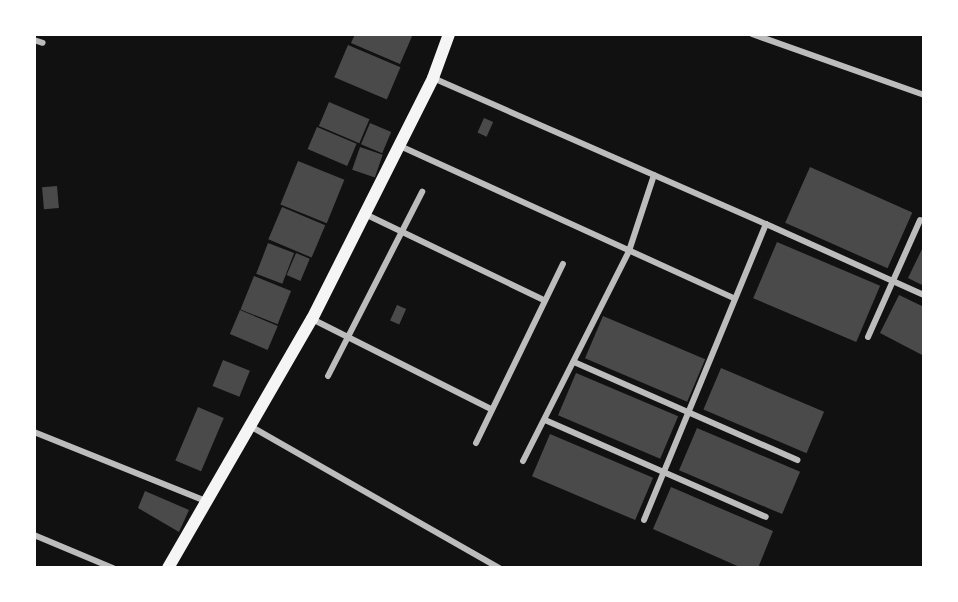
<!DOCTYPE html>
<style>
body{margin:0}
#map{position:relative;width:958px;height:602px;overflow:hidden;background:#111;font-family:"Space Grotesk",sans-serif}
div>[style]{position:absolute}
.building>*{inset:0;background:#4a4a4a;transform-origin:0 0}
.minor>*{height:6px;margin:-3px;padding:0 3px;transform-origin:3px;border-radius:3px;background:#bcbcbc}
.secondary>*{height:12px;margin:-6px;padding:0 6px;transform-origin:6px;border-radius:6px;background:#f5f5f5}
span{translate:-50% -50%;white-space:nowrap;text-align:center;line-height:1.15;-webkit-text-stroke:5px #fff;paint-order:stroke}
.frame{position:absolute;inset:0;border:36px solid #fff;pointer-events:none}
</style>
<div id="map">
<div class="building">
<i style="clip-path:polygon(355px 34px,413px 34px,400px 64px,351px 43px)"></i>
<i style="left:348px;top:45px;width:57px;height:35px;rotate:23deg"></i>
<i style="left:329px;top:102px;width:44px;height:26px;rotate:23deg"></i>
<i style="left:484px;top:118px;width:10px;height:16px;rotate:24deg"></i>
<i style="left:370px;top:123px;width:23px;height:23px;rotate:23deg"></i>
<i style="left:317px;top:127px;width:43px;height:24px;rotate:23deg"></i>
<i style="left:360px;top:147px;width:24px;height:24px;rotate:19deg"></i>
<i style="left:298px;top:161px;width:50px;height:47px;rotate:22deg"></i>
<i style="left:810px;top:167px;width:112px;height:61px;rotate:24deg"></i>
<i style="left:57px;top:186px;width:22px;height:15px;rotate:85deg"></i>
<i style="left:282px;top:207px;width:47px;height:35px;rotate:23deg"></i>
<i style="left:777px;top:242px;width:112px;height:61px;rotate:23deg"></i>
<i style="left:268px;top:243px;width:28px;height:33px;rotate:21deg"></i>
<i style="clip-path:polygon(924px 245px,924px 286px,908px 278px)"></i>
<i style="left:296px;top:253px;width:15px;height:24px;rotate:23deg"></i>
<i style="left:254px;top:276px;width:40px;height:36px;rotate:22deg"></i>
<i style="clip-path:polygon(899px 295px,924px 307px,924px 356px,880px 333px)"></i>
<i style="left:397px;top:305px;width:10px;height:17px;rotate:24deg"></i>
<i style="left:240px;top:310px;width:41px;height:26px;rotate:23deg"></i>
<i style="left:603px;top:316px;width:111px;height:46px;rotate:23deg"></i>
<i style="left:223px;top:360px;width:29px;height:28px;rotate:22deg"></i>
<i style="left:721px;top:368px;width:112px;height:45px;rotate:23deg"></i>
<i style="left:576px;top:373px;width:111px;height:46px;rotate:23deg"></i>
<i style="left:198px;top:407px;width:28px;height:58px;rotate:23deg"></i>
<i style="left:697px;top:428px;width:112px;height:46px;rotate:23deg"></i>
<i style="left:550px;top:434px;width:112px;height:46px;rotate:23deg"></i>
<i style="clip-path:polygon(671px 487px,773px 531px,758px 568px,742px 568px,653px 529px)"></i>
<i style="clip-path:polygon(145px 491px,189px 510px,179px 532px,138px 508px)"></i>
</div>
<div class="minor">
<i style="left:752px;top:34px;width:182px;rotate:19.5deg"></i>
<i style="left:34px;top:40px;width:9px;rotate:18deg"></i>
<i style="left:433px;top:78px;width:364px;rotate:23.7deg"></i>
<i style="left:766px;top:224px;width:320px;rotate:112.4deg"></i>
<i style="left:400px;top:146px;width:368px;rotate:24.5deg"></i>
<i style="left:365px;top:214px;width:196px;rotate:25.7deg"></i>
<i style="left:766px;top:224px;width:173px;rotate:24.2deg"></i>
<i style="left:312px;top:319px;width:198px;rotate:26.7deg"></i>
<i style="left:868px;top:337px;width:128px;rotate:-66deg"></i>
<i style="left:574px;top:362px;width:244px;rotate:23.7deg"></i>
<i style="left:328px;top:376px;width:207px;rotate:-62.9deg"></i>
<i style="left:545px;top:420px;width:241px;rotate:23.7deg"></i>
<i style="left:250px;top:426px;width:287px;rotate:29.7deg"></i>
<i style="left:34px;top:432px;width:182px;rotate:21.9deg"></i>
<i style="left:476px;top:443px;width:199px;rotate:-64.1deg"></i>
<i style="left:523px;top:461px;width:235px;rotate:-63.2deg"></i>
<i style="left:629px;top:251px;width:80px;rotate:-71.8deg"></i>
<i style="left:34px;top:535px;width:86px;rotate:22.7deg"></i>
</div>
<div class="secondary">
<i style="left:168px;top:568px;width:288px;rotate:-60deg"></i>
<i style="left:312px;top:319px;width:270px;rotate:-63.3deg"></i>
<i style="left:433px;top:78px;width:47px;rotate:-70deg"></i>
</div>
<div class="frame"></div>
</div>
